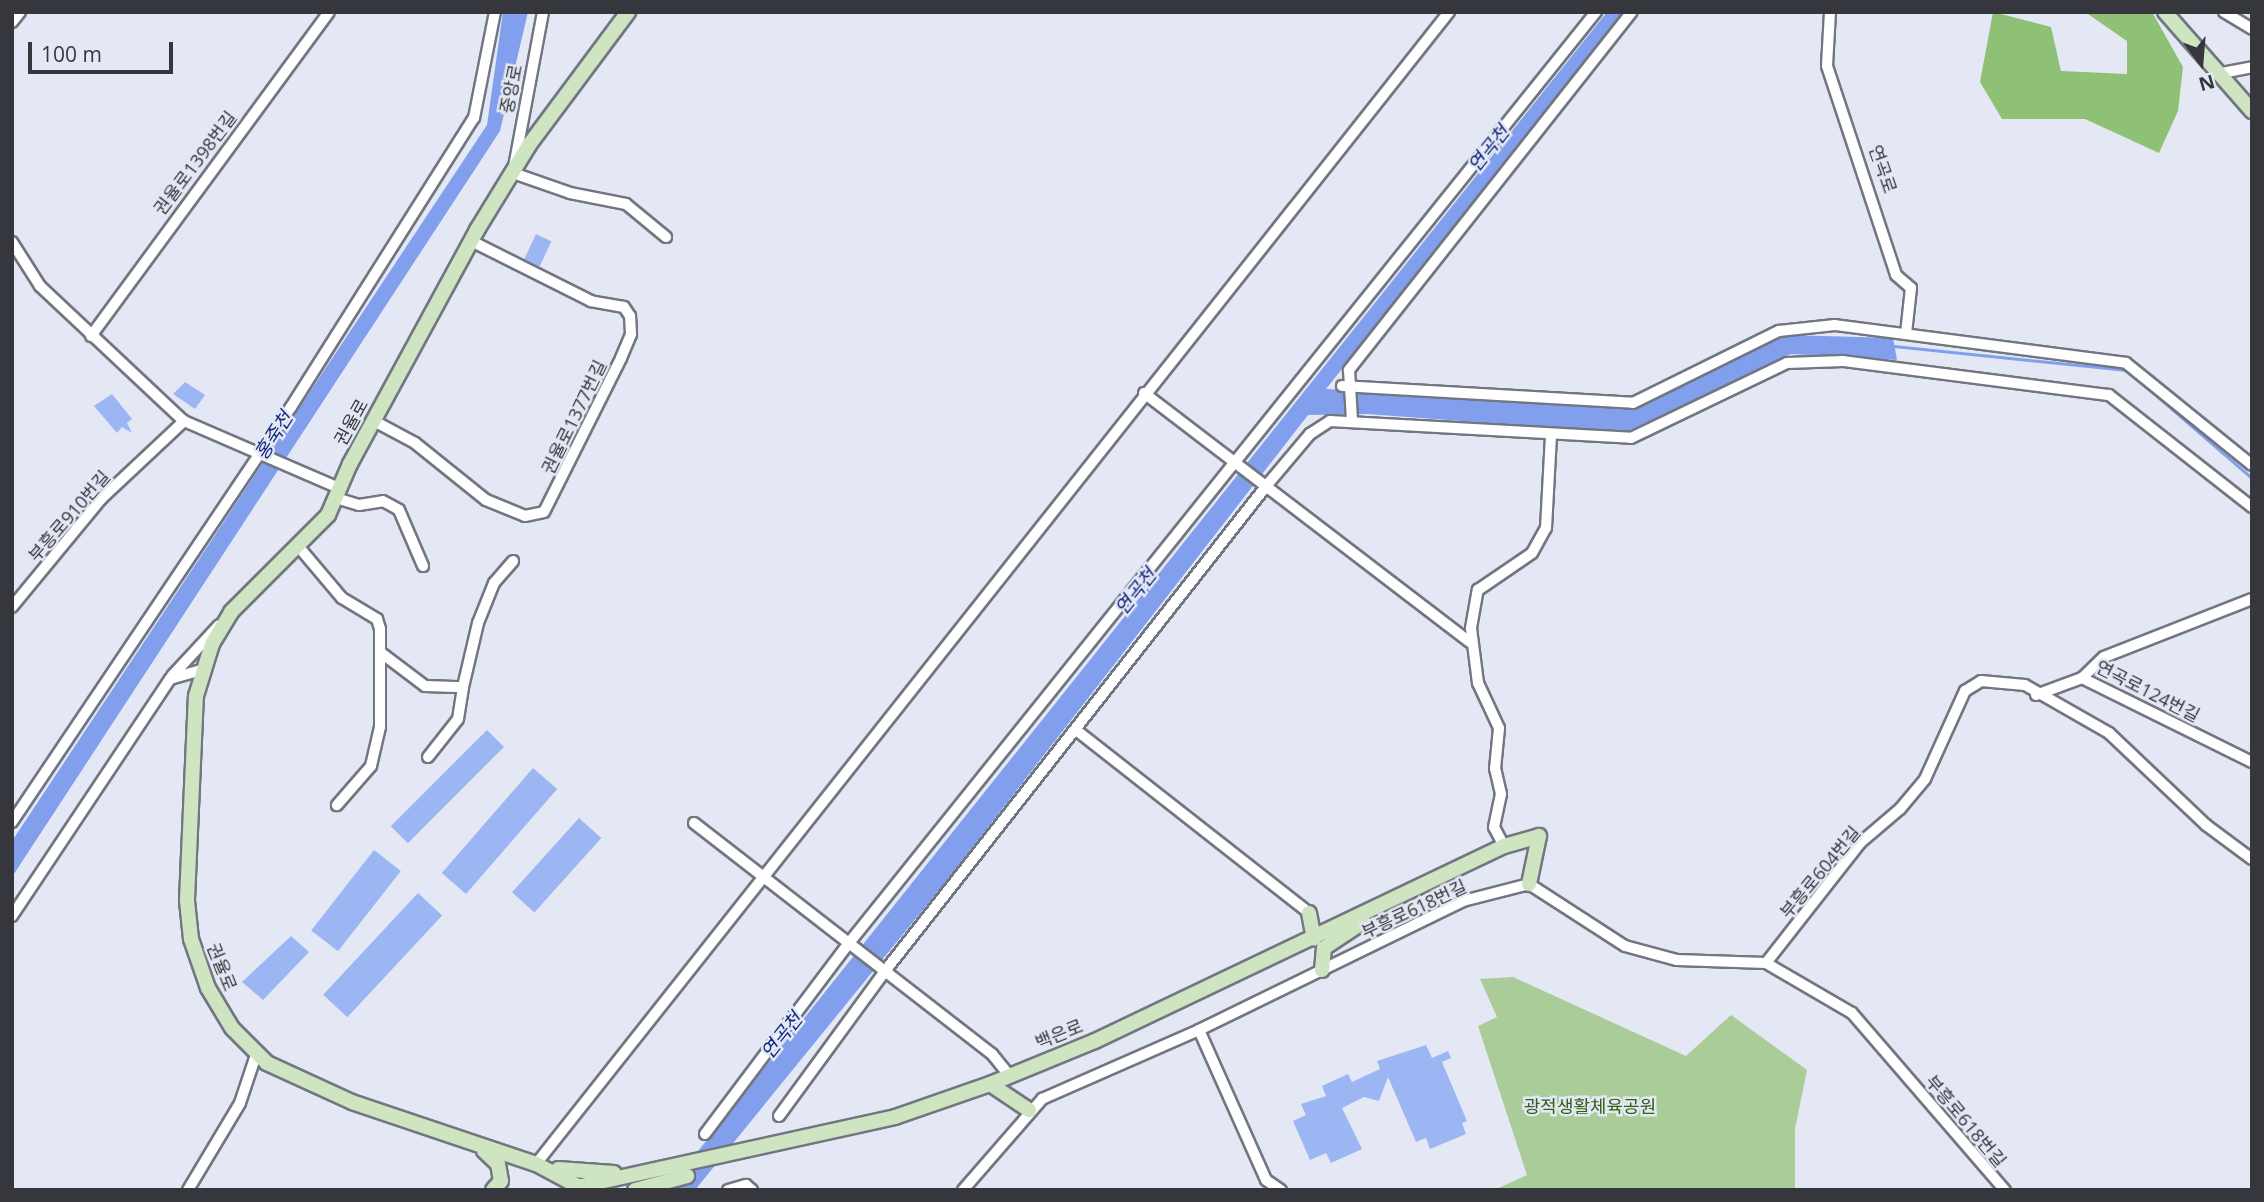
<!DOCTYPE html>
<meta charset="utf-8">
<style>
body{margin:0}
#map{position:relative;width:2264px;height:1202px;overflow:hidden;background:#e3e8f4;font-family:"Open Sans","Noto Sans KR",sans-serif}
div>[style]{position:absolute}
.green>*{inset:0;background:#a9cc99}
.forest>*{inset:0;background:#8ec175}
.water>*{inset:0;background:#819fec}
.stream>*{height:2.5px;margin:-1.25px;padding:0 1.25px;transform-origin:1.25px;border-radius:1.25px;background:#819fec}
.building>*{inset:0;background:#9cb6f4;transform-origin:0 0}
.roads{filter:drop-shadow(2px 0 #727681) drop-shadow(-2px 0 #727681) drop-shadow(0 2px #727681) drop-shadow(0 -2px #727681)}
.street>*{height:10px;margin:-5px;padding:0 5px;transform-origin:5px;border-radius:5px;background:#fff}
.secondary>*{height:14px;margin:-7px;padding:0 7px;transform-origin:7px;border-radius:7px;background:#cfe5c2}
span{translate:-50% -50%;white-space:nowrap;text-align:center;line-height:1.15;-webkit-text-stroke:5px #e3e8f4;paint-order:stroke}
.street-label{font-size:18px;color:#35373c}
.park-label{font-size:18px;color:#316012}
.water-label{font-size:19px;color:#11267c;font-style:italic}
.frame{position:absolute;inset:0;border:14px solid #35373c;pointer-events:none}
.north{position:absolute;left:2166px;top:28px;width:70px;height:70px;-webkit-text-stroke:5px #e3e8f4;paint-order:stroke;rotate:164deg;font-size:19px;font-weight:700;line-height:28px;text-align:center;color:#35373c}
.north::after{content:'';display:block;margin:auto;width:24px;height:32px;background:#35373c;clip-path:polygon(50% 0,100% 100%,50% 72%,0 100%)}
.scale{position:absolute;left:28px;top:42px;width:145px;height:32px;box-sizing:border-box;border:4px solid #35373c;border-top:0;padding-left:9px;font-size:21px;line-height:24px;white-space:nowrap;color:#35373c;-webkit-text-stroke:5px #e3e8f4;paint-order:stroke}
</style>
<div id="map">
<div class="green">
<i style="clip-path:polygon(1513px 977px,1686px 1056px,1731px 1015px,1807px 1070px,1795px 1129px,1795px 1190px,1494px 1190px,1527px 1175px,1478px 1026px,1497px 1017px,1480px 979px)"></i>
</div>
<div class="forest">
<i style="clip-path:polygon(1993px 12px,2051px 27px,2061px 71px,2127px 74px,2127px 41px,2085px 12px,2152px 12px,2183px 67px,2178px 111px,2159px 153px,2085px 119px,2002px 119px,1980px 82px)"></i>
</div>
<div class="water">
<i style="clip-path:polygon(503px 12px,528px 12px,500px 131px,12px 877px,12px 841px,487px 125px)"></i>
<i style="clip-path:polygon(1607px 12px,1626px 12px,1326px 389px,1630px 409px,1787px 335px,1893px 338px,1897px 360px,1791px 354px,1624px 433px,1367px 414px,1308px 415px,943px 885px,695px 1190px,667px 1190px)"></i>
</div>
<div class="stream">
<i style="left:1894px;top:346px;width:234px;rotate:5.9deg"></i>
<i style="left:2127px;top:370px;width:165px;rotate:40.8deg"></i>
</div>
<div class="building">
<i style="left:536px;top:234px;width:17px;height:28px;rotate:25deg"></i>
<i style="clip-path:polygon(185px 382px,205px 395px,195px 409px,173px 394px)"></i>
<i style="clip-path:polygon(112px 394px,132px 419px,127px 423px,132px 433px,122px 427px,117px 433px,94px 406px)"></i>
<i style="left:487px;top:730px;width:24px;height:136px;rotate:45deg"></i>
<i style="left:533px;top:768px;width:32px;height:139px;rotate:41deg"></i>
<i style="left:579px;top:818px;width:30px;height:100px;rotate:42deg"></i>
<i style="left:374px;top:850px;width:34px;height:102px;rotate:38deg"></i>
<i style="left:418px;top:893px;width:33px;height:139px;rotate:43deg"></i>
<i style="clip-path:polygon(291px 936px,309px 952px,263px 1000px,242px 982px)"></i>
<i style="clip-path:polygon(1426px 1045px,1432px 1058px,1448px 1051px,1451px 1058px,1442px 1062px,1467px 1121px,1462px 1123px,1466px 1134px,1430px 1149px,1426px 1138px,1416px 1142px,1388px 1077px,1379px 1101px,1364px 1097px,1342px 1108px,1362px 1149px,1331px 1163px,1326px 1153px,1310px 1160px,1293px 1121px,1306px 1115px,1301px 1104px,1326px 1096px,1322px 1086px,1348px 1074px,1352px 1082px,1380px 1069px,1377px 1061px)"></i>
</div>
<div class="roads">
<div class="street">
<i style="left:543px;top:12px;width:164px;rotate:100.6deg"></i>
<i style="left:513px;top:173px;width:60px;rotate:19.3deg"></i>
<i style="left:570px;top:193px;width:57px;rotate:11.1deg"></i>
<i style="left:626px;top:204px;width:52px;rotate:39.5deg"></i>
<i style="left:1830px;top:12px;width:54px;rotate:93.2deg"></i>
<i style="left:1827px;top:66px;width:220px;rotate:71.7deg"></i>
<i style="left:1896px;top:275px;width:20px;rotate:41deg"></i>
<i style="left:1911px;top:288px;width:45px;rotate:96.3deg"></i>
<i style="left:2224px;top:12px;width:33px;rotate:31deg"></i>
<i style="left:12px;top:22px;width:13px;rotate:-51deg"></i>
<i style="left:2222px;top:73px;width:31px;rotate:-11deg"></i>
<i style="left:12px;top:242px;width:52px;rotate:57.5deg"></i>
<i style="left:40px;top:286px;width:197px;rotate:43.2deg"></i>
<i style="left:184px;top:421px;width:169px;rotate:23.4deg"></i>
<i style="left:91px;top:336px;width:402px;rotate:-53.7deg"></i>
<i style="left:1342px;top:386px;width:291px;rotate:3.3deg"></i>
<i style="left:1633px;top:403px;width:163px;rotate:-26.3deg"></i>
<i style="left:1779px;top:331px;width:56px;rotate:-6.1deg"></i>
<i style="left:1835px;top:325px;width:293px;rotate:7.4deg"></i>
<i style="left:2126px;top:363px;width:162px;rotate:39deg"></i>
<i style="left:1144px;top:393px;width:410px;rotate:37.4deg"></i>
<i style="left:1352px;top:420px;width:50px;rotate:-93.4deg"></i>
<i style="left:1349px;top:370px;width:456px;rotate:-51.7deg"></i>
<i style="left:374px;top:421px;width:47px;rotate:28.2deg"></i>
<i style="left:415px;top:443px;width:91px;rotate:38.8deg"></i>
<i style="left:486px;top:500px;width:42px;rotate:22.3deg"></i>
<i style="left:525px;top:516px;width:19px;rotate:-12deg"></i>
<i style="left:544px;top:512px;width:172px;rotate:-63.4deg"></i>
<i style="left:621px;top:358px;width:26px;rotate:-67deg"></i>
<i style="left:631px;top:334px;width:18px;rotate:-93deg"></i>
<i style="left:630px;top:316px;width:11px;rotate:-124deg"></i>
<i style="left:624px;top:307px;width:34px;rotate:-170deg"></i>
<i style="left:591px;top:301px;width:134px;rotate:-153.4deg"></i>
<i style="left:336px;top:498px;width:24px;rotate:17deg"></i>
<i style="left:359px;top:505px;width:24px;rotate:-9deg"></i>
<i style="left:383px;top:501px;width:18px;rotate:29deg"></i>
<i style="left:399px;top:510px;width:61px;rotate:66.8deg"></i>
<i style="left:298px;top:546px;width:68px;rotate:49.8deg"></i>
<i style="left:342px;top:598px;width:41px;rotate:31deg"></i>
<i style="left:377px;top:619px;width:10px;rotate:73deg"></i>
<i style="left:380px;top:629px;width:98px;rotate:90deg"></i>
<i style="left:380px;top:727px;width:40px;rotate:103deg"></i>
<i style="left:371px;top:766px;width:52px;rotate:131.1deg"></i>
<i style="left:12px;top:607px;width:140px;rotate:-50.5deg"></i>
<i style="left:101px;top:499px;width:114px;rotate:-43.2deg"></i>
<i style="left:380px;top:652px;width:56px;rotate:37.1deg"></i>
<i style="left:425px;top:686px;width:38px;rotate:2deg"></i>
<i style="left:463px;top:687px;width:66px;rotate:-76.8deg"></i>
<i style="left:478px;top:623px;width:43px;rotate:-68.2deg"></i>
<i style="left:494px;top:583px;width:29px;rotate:-49deg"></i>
<i style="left:172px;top:676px;width:69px;rotate:-47.3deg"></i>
<i style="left:2082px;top:678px;width:190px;rotate:26.3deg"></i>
<i style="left:2036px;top:695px;width:49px;rotate:-20.3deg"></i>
<i style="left:2082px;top:678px;width:30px;rotate:-44deg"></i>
<i style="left:2104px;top:657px;width:159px;rotate:-21.4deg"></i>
<i style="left:1076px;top:730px;width:296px;rotate:38.1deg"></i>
<i style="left:428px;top:757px;width:48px;rotate:-51.7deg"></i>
<i style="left:458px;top:719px;width:32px;rotate:-81deg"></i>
<i style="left:12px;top:822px;width:500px;rotate:-56.09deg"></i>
<i style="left:291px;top:407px;width:342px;rotate:-57.7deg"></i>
<i style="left:474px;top:118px;width:108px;rotate:-78.8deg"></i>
<i style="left:694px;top:823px;width:377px;rotate:37.8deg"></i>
<i style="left:992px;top:1054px;width:27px;rotate:51deg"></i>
<i style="left:1504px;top:846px;width:21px;rotate:-118deg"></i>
<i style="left:1494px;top:827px;width:34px;rotate:-78deg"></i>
<i style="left:1501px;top:794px;width:26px;rotate:-103deg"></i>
<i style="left:1495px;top:769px;width:41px;rotate:-84.4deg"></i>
<i style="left:1499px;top:728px;width:50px;rotate:-115deg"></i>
<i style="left:1478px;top:683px;width:55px;rotate:-97.3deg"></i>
<i style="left:1471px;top:628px;width:39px;rotate:-80deg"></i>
<i style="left:1478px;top:590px;width:65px;rotate:-34.4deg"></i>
<i style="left:1532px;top:553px;width:29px;rotate:-61deg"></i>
<i style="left:1546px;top:528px;width:93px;rotate:-86.9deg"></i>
<i style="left:12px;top:916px;width:285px;rotate:-56.3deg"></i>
<i style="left:170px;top:679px;width:32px;rotate:-16deg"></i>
<i style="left:1766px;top:963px;width:152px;rotate:-51.9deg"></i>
<i style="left:1860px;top:843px;width:52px;rotate:-40.4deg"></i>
<i style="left:1900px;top:809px;width:39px;rotate:-50deg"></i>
<i style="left:1925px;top:779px;width:97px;rotate:-65.6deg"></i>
<i style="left:1965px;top:691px;width:19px;rotate:-32deg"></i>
<i style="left:1981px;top:681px;width:44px;rotate:5.2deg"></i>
<i style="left:2025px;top:685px;width:97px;rotate:29.7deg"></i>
<i style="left:2109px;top:733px;width:134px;rotate:43.5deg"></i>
<i style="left:2206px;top:825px;width:57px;rotate:36.5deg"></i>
<i style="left:1199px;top:1030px;width:164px;rotate:65.9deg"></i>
<i style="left:1266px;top:1180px;width:18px;rotate:34deg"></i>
<i style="left:779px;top:1116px;width:180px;rotate:-53.8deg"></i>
<i style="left:885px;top:971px;width:618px;rotate:-51.83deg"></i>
<i style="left:1267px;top:485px;width:67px;rotate:-49.9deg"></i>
<i style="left:1310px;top:434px;width:24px;rotate:-33deg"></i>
<i style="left:1330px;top:421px;width:301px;rotate:3.2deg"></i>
<i style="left:1631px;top:438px;width:173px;rotate:-25.7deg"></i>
<i style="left:1787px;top:363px;width:56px;rotate:-2deg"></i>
<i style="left:1843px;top:361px;width:268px;rotate:7.3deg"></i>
<i style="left:2109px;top:395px;width:182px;rotate:38.1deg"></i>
<i style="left:705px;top:1134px;width:239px;rotate:-53deg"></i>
<i style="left:849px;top:943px;width:1194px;rotate:-51.26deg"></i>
<i style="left:536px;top:1164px;width:1470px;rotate:-51.6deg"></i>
<i style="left:188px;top:1190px;width:101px;rotate:-59.1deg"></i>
<i style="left:240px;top:1103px;width:51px;rotate:-71.6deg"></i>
<i style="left:728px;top:1190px;width:19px;rotate:-16deg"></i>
<i style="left:746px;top:1185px;width:8px;rotate:40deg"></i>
<i style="left:963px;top:1190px;width:121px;rotate:-49deg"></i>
<i style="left:1042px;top:1099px;width:171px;rotate:-23.7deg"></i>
<i style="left:1199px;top:1030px;width:294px;rotate:-26deg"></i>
<i style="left:1463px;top:901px;width:68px;rotate:-14.4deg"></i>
<i style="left:1529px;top:884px;width:114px;rotate:32.9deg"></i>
<i style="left:1625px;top:946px;width:54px;rotate:15.1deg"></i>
<i style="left:1677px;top:960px;width:89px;rotate:1.9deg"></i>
<i style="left:1766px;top:963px;width:99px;rotate:30.2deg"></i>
<i style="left:1852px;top:1013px;width:234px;rotate:49.2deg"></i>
</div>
<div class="secondary">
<i style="left:2165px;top:12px;width:132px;rotate:48.7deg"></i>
<i style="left:1529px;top:884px;width:49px;rotate:-78.2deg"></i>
<i style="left:1309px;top:913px;width:26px;rotate:79deg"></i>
<i style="left:1322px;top:970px;width:22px;rotate:-85deg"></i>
<i style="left:1324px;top:948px;width:47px;rotate:-33.7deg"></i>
<i style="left:990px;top:1084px;width:47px;rotate:33.7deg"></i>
<i style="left:484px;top:1151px;width:19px;rotate:43deg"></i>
<i style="left:498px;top:1164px;width:17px;rotate:80deg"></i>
<i style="left:501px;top:1181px;width:12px;rotate:132deg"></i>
<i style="left:558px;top:1169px;width:56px;rotate:4.1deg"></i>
<i style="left:577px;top:1187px;width:326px;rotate:-12.4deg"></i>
<i style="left:895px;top:1117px;width:101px;rotate:-19.2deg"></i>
<i style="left:990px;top:1084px;width:113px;rotate:-22.3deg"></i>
<i style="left:1095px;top:1041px;width:453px;rotate:-25.5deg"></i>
<i style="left:1504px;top:846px;width:36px;rotate:-16deg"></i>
<i style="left:585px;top:1190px;width:55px;rotate:-152deg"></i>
<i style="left:536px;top:1164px;width:194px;rotate:-161.4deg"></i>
<i style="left:352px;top:1102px;width:94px;rotate:-155.4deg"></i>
<i style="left:267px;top:1063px;width:49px;rotate:-135deg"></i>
<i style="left:232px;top:1028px;width:47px;rotate:-121deg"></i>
<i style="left:208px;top:988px;width:52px;rotate:-109.1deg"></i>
<i style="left:191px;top:939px;width:39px;rotate:-96deg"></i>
<i style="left:187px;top:900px;width:204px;rotate:-87.5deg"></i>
<i style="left:196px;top:696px;width:54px;rotate:-72.9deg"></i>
<i style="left:212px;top:644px;width:37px;rotate:-59deg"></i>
<i style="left:231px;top:612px;width:137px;rotate:-45deg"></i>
<i style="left:328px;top:515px;width:56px;rotate:-66.7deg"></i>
<i style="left:350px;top:464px;width:266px;rotate:-61.5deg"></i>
<i style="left:477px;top:230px;width:100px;rotate:-58.5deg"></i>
<i style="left:529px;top:145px;width:166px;rotate:-53.3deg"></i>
<i style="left:635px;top:1190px;width:54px;rotate:-15.1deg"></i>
</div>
</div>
<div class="street-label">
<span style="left:511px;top:89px;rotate:-79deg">중앙로</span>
<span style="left:195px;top:163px;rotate:-53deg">권율로1398번길</span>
<span style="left:1883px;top:169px;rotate:71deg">연곡로</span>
<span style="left:574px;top:417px;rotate:-64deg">권율로1377번길</span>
<span style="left:351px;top:422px;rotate:-61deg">권율로</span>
<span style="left:69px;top:516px;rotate:-49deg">부흥로910번길</span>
<span style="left:2148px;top:691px;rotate:27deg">연곡로124번길</span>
<span style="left:1820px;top:872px;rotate:-50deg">부흥로604번길</span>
<span style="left:1414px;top:909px;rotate:-25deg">부흥로618번길</span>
<span style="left:222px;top:967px;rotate:68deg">권율로</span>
<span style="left:1059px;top:1034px;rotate:-22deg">백은로</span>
<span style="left:1966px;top:1121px;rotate:50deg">부흥로618번길</span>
</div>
<div class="park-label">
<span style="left:1590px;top:1106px">광적생활체육공원</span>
</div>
<div class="water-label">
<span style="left:1489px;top:149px;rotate:-51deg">연곡천</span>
<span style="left:274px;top:436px;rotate:-57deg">홍죽천</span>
<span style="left:1136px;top:592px;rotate:-51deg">연곡천</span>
<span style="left:782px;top:1036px;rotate:-51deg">연곡천</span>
</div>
<div class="frame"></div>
<div class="north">N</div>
<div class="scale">100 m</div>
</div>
